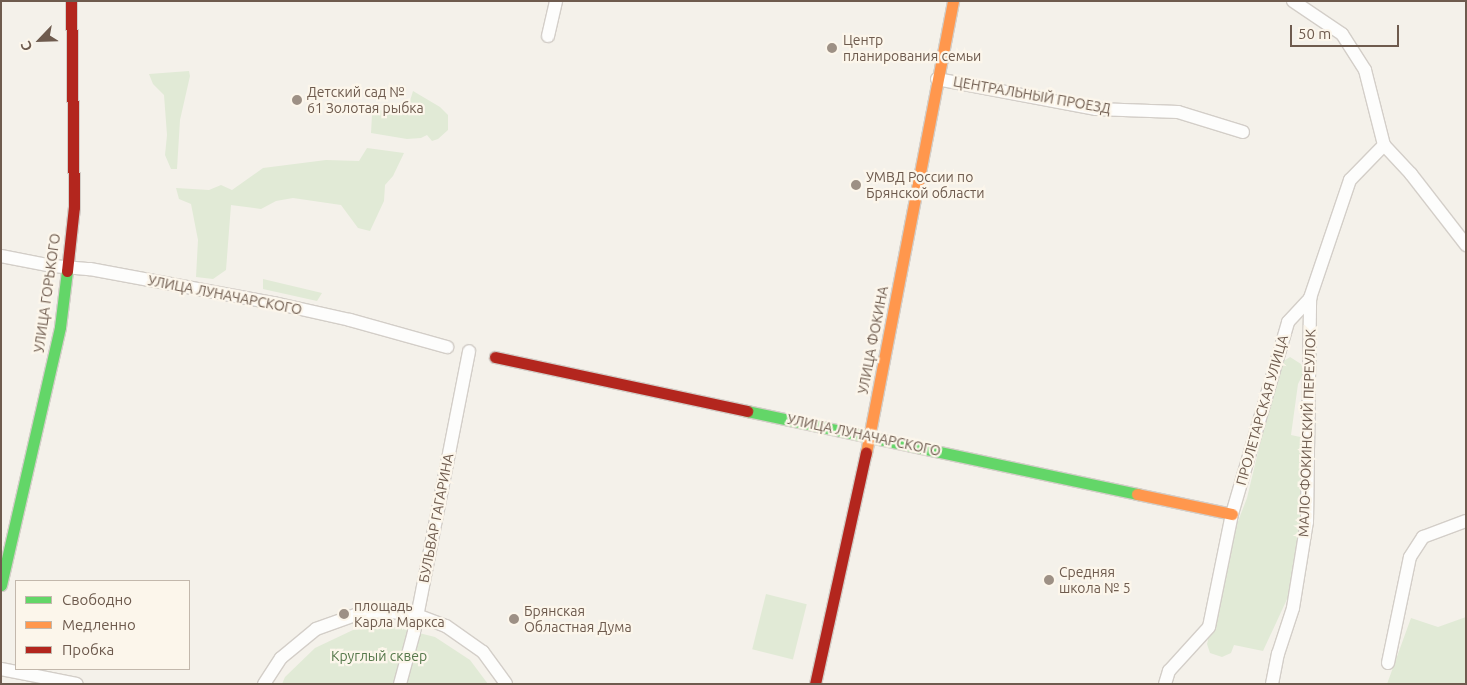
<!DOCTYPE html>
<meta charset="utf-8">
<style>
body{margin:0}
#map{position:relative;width:1467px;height:685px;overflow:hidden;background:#f4f1ea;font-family:Ubuntu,sans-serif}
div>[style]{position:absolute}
.green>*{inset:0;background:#e1ead6;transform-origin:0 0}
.roads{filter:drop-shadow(1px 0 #d3cec8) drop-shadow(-1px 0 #d3cec8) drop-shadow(0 1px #d3cec8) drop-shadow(0 -1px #d3cec8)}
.street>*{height:12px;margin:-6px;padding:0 6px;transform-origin:6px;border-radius:6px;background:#fdfdfc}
.fast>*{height:11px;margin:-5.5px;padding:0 5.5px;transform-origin:5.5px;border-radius:5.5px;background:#63d668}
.slow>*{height:11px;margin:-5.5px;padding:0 5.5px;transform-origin:5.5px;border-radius:5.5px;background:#ff974d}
.jam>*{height:11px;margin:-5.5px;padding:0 5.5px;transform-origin:5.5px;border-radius:5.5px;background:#b3261e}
.dots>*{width:14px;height:14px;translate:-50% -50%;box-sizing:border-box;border:2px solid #fcf6eb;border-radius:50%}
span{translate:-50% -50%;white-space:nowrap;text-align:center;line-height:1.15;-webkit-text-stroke:4.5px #fcf6eb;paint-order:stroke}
.poi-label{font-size:14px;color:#6e5b4e}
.left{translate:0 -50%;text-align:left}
.street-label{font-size:14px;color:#6e5b4e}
.park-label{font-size:14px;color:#56784b}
.frame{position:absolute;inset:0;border:2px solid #6e5b4e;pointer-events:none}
.legend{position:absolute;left:15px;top:580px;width:175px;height:90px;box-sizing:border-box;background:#fcf6eb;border:1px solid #c3b8ac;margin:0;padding:6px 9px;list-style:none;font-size:15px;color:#6e5b4e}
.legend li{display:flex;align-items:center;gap:10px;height:25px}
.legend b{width:25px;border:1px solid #c3b8ac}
.north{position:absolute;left:15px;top:15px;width:50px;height:50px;-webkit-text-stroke:4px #fcf6eb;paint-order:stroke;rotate:246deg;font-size:14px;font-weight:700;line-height:20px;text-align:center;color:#6e5b4e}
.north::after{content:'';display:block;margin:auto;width:18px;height:22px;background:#6e5b4e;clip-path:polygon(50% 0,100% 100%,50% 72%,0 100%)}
.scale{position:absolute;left:1290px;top:25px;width:109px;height:22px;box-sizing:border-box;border:2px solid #6e5b4e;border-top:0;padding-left:6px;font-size:15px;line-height:18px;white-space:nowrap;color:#6e5b4e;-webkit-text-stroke:4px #fcf6eb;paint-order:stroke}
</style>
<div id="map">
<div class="green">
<i style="clip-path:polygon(189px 71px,190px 76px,180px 120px,177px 169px,171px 169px,165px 155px,167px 135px,164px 95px,153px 84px,149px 74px)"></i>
<i style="clip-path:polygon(413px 91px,440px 107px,448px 115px,448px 130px,438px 139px,432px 141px,427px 135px,421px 138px,407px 139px,371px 133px,372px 115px,377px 111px,409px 104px)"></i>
<i style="clip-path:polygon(367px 148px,404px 153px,393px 176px,385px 185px,384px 201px,370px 231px,358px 228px,341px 205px,293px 198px,276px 201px,261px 209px,231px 205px,226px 270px,213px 279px,196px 277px,198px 240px,191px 204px,179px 199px,176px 188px,209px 190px,221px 185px,232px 190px,263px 168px,326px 160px,359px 161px)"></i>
<i style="clip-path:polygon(263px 279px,322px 293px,317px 301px,263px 289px)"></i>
<i style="clip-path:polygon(1290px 357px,1301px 364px,1304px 372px,1298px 384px,1291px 435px,1305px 438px,1303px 521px,1288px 597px,1263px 651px,1234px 645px,1231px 653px,1222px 657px,1210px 653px,1207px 644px,1235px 529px,1247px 498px,1279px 364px)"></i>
<i style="left:766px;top:594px;width:42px;height:57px;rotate:14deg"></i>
<i style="clip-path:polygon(1466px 617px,1466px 684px,1387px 684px,1411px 618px,1438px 627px)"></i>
<i style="clip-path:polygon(395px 627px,435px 637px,470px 660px,488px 684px,282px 684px,285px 677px,315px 648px,353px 630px)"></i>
</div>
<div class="roads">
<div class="street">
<i style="left:1293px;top:1px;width:59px;rotate:34deg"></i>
<i style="left:1342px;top:34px;width:43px;rotate:57.4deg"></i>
<i style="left:1365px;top:70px;width:77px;rotate:75.8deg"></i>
<i style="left:1384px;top:145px;width:40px;rotate:47deg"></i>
<i style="left:1411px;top:174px;width:90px;rotate:52.2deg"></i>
<i style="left:548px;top:36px;width:36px;rotate:-77deg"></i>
<i style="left:937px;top:79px;width:162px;rotate:10.7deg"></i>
<i style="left:1096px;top:109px;width:82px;rotate:2.1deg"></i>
<i style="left:1178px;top:112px;width:68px;rotate:17.1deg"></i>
<i style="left:1px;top:256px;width:53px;rotate:10.9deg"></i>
<i style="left:53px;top:266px;width:37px;rotate:5deg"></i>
<i style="left:90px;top:269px;width:187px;rotate:10.5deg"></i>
<i style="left:274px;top:303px;width:78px;rotate:12.6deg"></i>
<i style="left:350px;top:320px;width:101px;rotate:15.6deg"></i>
<i style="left:1388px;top:663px;width:108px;rotate:-78.3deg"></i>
<i style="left:1410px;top:557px;width:24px;rotate:-57deg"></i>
<i style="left:1423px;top:537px;width:46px;rotate:-20.4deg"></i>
<i style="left:1px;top:669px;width:77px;rotate:11.2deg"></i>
<i style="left:264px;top:684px;width:31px;rotate:-57deg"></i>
<i style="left:281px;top:658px;width:45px;rotate:-39.6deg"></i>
<i style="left:316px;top:629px;width:45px;rotate:-19.7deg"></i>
<i style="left:358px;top:614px;width:23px;rotate:-7deg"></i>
<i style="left:381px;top:611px;width:36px;rotate:6deg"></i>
<i style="left:417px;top:615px;width:31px;rotate:21deg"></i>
<i style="left:446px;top:626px;width:45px;rotate:35.1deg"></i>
<i style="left:483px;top:652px;width:39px;rotate:54deg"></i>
<i style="left:400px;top:684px;width:54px;rotate:-74.9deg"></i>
<i style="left:414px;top:632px;width:286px;rotate:-78.9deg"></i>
<i style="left:1165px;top:684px;width:14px;rotate:-73deg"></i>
<i style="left:1169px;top:671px;width:59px;rotate:-47.7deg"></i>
<i style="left:1209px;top:627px;width:115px;rotate:-78.5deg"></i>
<i style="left:1232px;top:514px;width:200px;rotate:-73.7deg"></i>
<i style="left:1288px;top:322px;width:33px;rotate:-47deg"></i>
<i style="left:1310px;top:298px;width:125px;rotate:-71.3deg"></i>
<i style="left:1350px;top:180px;width:49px;rotate:-45.8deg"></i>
<i style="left:1272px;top:684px;width:31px;rotate:-79deg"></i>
<i style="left:1278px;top:654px;width:48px;rotate:-71.9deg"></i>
<i style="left:1293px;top:608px;width:87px;rotate:-80.8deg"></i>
<i style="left:1307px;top:522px;width:224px;rotate:-89.2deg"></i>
</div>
<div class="fast">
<i style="left:747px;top:411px;width:399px;rotate:12deg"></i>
<i style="left:1px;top:585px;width:265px;rotate:-77.1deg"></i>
<i style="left:60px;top:327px;width:56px;rotate:-82.9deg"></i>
</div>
<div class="slow">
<i style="left:866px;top:453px;width:460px;rotate:-79.1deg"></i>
<i style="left:1137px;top:494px;width:97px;rotate:11.9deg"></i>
</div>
<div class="jam">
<i style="left:67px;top:271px;width:64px;rotate:-83.8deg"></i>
<i style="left:74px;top:207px;width:206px;rotate:-90.8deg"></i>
<i style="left:495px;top:357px;width:258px;rotate:12.1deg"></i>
<i style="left:815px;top:684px;width:237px;rotate:-77.6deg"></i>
</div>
</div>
<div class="dots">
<i style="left:832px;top:48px;background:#9d9085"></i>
<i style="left:297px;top:100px;background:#9d9085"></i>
<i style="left:856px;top:185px;background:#9d9085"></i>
<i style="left:1049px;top:580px;background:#9d9085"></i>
<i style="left:344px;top:614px;background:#9d9085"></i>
<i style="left:514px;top:619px;background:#9d9085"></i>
</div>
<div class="poi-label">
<span class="left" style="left:843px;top:48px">Центр<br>планирования семьи</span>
<span class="left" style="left:307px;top:100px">Детский сад №<br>61 Золотая рыбка</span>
<span class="left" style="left:866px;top:185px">УМВД России по<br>Брянской области</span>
<span class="left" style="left:1059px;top:580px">Средняя<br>школа № 5</span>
<span class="left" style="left:354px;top:614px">площадь<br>Карла Маркса</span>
<span class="left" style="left:524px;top:619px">Брянская<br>Областная Дума</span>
</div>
<div class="street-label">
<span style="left:1032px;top:95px;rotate:10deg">ЦЕНТРАЛЬНЫЙ ПРОЕЗД</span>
<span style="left:47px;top:293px;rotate:-82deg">УЛИЦА ГОРЬКОГО</span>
<span style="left:225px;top:295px;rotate:11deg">УЛИЦА ЛУНАЧАРСКОГО</span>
<span style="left:873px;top:340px;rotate:-79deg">УЛИЦА ФОКИНА</span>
<span style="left:1262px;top:410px;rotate:-74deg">ПРОЛЕТАРСКАЯ УЛИЦА</span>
<span style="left:1307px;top:433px;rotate:-88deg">МАЛО-ФОКИНСКИЙ ПЕРЕУЛОК</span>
<span style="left:864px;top:435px;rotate:12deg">УЛИЦА ЛУНАЧАРСКОГО</span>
<span style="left:436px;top:518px;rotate:-79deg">БУЛЬВАР ГАГАРИНА</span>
</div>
<div class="park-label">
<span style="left:379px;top:656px">Круглый сквер</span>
</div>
<div class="frame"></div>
<ul class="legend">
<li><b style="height:6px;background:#63d668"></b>Свободно</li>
<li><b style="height:6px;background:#ff974d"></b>Медленно</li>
<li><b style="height:6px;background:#b3261e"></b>Пробка</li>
</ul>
<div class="north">С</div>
<div class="scale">50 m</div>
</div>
